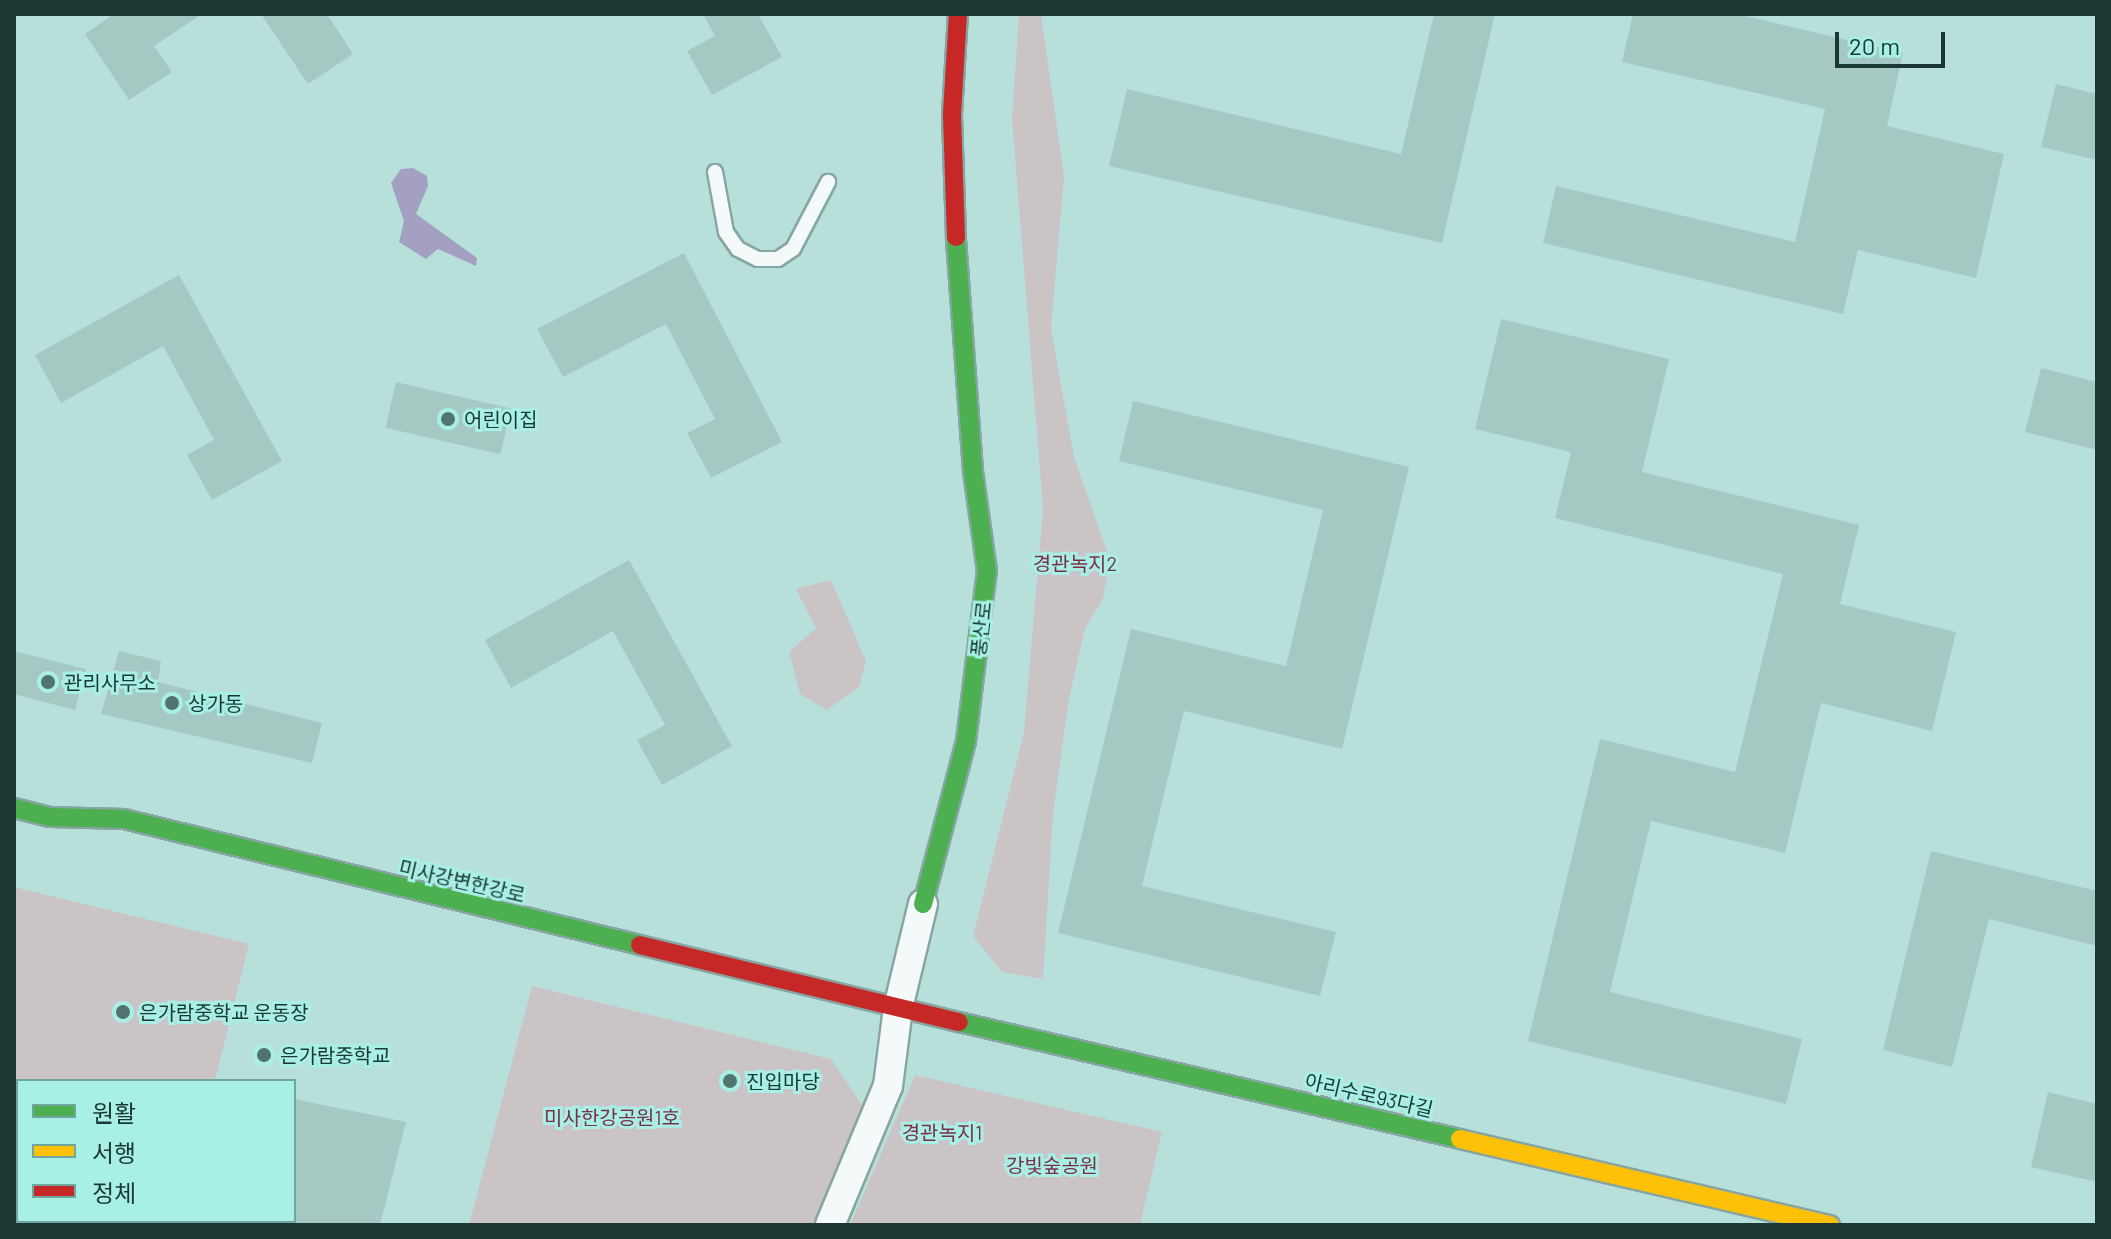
<!DOCTYPE html>
<meta charset="utf-8">
<style>
body{margin:0}
#map{position:relative;width:2111px;height:1239px;overflow:hidden;background:#b8e0da;font-family:Barlow,"Noto Sans KR",sans-serif}
div>[style]{position:absolute}
.green>*{inset:0;background:#cbc4c7}
.water>*{inset:0;background:#a3a0c2}
.building>*{inset:0;background:#a6c8c3;transform-origin:0 0}
.roads{filter:drop-shadow(2px 0 #87a6a2) drop-shadow(-2px 0 #87a6a2) drop-shadow(0 2px #87a6a2) drop-shadow(0 -2px #87a6a2)}
.lane>*{height:14px;margin:-7px;padding:0 7px;transform-origin:7px;border-radius:7px;background:#f4faf9}
.street>*{height:28px;margin:-14px;padding:0 14px;transform-origin:14px;border-radius:14px;background:#f4faf9}
.fast>*{height:18px;margin:-9px;padding:0 9px;transform-origin:9px;border-radius:9px;background:#4caf50}
.slow>*{height:18px;margin:-9px;padding:0 9px;transform-origin:9px;border-radius:9px;background:#ffc107}
.jam>*{height:18px;margin:-9px;padding:0 9px;transform-origin:9px;border-radius:9px;background:#c62828}
.dots>*{width:22px;height:22px;translate:-50% -50%;box-sizing:border-box;border:4px solid #a8f0e5;border-radius:50%}
span{translate:-50% -50%;white-space:nowrap;text-align:center;line-height:1.15;-webkit-text-stroke:6px #a8f0e5;paint-order:stroke}
.poi-label{font-size:20px;color:#1b3834}
.left{translate:0 -50%;text-align:left}
.park-label{font-size:20px;color:#7d2f47}
.street-label{font-size:20px;color:#1b3834}
.frame{position:absolute;inset:0;border:16px solid #1b3834;pointer-events:none}
.legend{position:absolute;left:16px;top:1079px;width:280px;height:144px;box-sizing:border-box;background:#a8f0e5;border:2px solid #70a69e;margin:0;padding:10px 14px;list-style:none;font-size:24px;color:#1b3834}
.legend li{display:flex;align-items:center;gap:16px;height:40px}
.legend b{width:40px;border:2px solid #70a69e}
.scale{position:absolute;left:1835px;top:32px;width:110px;height:36px;box-sizing:border-box;border:4px solid #1b3834;border-top:0;padding-left:10px;font-size:24px;line-height:28px;white-space:nowrap;color:#1b3834;-webkit-text-stroke:6px #a8f0e5;paint-order:stroke}
</style>
<div id="map">
<div class="green">
<i style="clip-path:polygon(1019px 14px,1041px 14px,1064px 177px,1051px 329px,1074px 457px,1110px 560px,1103px 598px,1085px 629px,1069px 698px,1053px 814px,1043px 979px,1002px 972px,973px 936px,1024px 732px,1043px 509px,1012px 118px)"></i>
<i style="clip-path:polygon(831px 580px,866px 661px,859px 687px,827px 710px,800px 694px,789px 652px,816px 628px,796px 589px)"></i>
<i style="clip-path:polygon(14px 887px,249px 944px,215px 1081px,18px 1081px,14px 1088px)"></i>
<i style="clip-path:polygon(532px 986px,831px 1059px,864px 1108px,813px 1225px,469px 1225px)"></i>
<i style="clip-path:polygon(915px 1075px,1162px 1132px,1140px 1225px,850px 1225px)"></i>
</div>
<div class="water">
<i style="clip-path:polygon(413px 168px,427px 176px,428px 186px,416px 214px,477px 258px,476px 266px,438px 249px,426px 259px,399px 242px,404px 221px,391px 183px,401px 169px)"></i>
</div>
<div class="building">
<i style="clip-path:polygon(114px 14px,202px 14px,154px 46px,172px 72px,129px 100px,85px 34px)"></i>
<i style="clip-path:polygon(261px 14px,327px 14px,353px 54px,308px 84px)"></i>
<i style="clip-path:polygon(703px 14px,758px 14px,782px 57px,712px 95px,687px 51px,715px 36px)"></i>
<i style="clip-path:polygon(1434px 14px,1495px 14px,1442px 243px,1109px 166px,1127px 89px,1401px 154px)"></i>
<i style="clip-path:polygon(1633px 14px,1737px 14px,1903px 53px,1887px 126px,2004px 154px,1976px 278px,1858px 250px,1843px 314px,1543px 243px,1556px 186px,1795px 242px,1825px 109px,1622px 62px)"></i>
<i style="clip-path:polygon(2056px 84px,2097px 94px,2097px 160px,2041px 147px)"></i>
<i style="clip-path:polygon(684px 253px,782px 442px,711px 478px,687px 433px,715px 419px,666px 324px,563px 377px,537px 329px)"></i>
<i style="clip-path:polygon(179px 275px,282px 461px,212px 500px,187px 455px,214px 440px,163px 346px,61px 403px,35px 355px)"></i>
<i style="clip-path:polygon(1501px 319px,1669px 359px,1642px 472px,1859px 525px,1840px 604px,1956px 632px,1932px 731px,1821px 703px,1785px 853px,1651px 821px,1610px 992px,1802px 1039px,1786px 1104px,1528px 1041px,1600px 739px,1735px 772px,1783px 574px,1555px 518px,1571px 452px,1475px 429px)"></i>
<i style="clip-path:polygon(2041px 368px,2097px 382px,2097px 450px,2025px 432px)"></i>
<i style="left:396px;top:382px;width:118px;height:47px;rotate:13deg"></i>
<i style="clip-path:polygon(1133px 401px,1409px 467px,1342px 749px,1184px 711px,1142px 886px,1336px 932px,1320px 996px,1058px 933px,1131px 629px,1286px 666px,1323px 510px,1119px 461px)"></i>
<i style="clip-path:polygon(629px 560px,732px 746px,662px 785px,637px 740px,665px 725px,613px 631px,511px 688px,485px 640px)"></i>
<i style="clip-path:polygon(14px 651px,86px 669px,75px 710px,14px 694px)"></i>
<i style="clip-path:polygon(119px 651px,161px 661px,158px 682px,322px 723px,312px 763px,101px 714px)"></i>
<i style="clip-path:polygon(1931px 851px,2097px 891px,2097px 946px,1989px 919px,1952px 1067px,1883px 1050px)"></i>
<i style="clip-path:polygon(2048px 1092px,2097px 1104px,2097px 1182px,2031px 1167px)"></i>
<i style="clip-path:polygon(294px 1099px,406px 1122px,380px 1225px,243px 1225px,294px 1221px)"></i>
<i style="clip-path:polygon(14px 1133px,18px 1221px,222px 1225px,14px 1225px)"></i>
</div>
<div class="roads">
<div class="lane">
<i style="left:715px;top:172px;width:61px;rotate:79.6deg"></i>
<i style="left:726px;top:232px;width:21px;rotate:55deg"></i>
<i style="left:738px;top:249px;width:22px;rotate:27deg"></i>
<i style="left:758px;top:259px;width:20px"></i>
<i style="left:778px;top:259px;width:18px;rotate:-34deg"></i>
<i style="left:793px;top:249px;width:76px;rotate:-62.4deg"></i>
</div>
<div class="street">
<i style="left:830px;top:1225px;width:151px;rotate:-67.4deg"></i>
<i style="left:888px;top:1086px;width:79px;rotate:-82.7deg"></i>
<i style="left:898px;top:1008px;width:107px;rotate:-76.5deg"></i>
</div>
<div class="fast">
<i style="left:14px;top:808px;width:37px;rotate:14deg"></i>
<i style="left:50px;top:817px;width:74px;rotate:1.5deg"></i>
<i style="left:124px;top:819px;width:531px;rotate:13.72deg"></i>
<i style="left:923px;top:904px;width:169px;rotate:-75.2deg"></i>
<i style="left:966px;top:741px;width:171px;rotate:-83deg"></i>
<i style="left:987px;top:571px;width:101px;rotate:-98deg"></i>
<i style="left:973px;top:471px;width:235px;rotate:-94.2deg"></i>
<i style="left:959px;top:1022px;width:514px;rotate:13.14deg"></i>
</div>
<div class="slow">
<i style="left:1460px;top:1139px;width:380px;rotate:13.1deg"></i>
</div>
<div class="jam">
<i style="left:956px;top:237px;width:123px;rotate:-91.9deg"></i>
<i style="left:952px;top:114px;width:100px;rotate:-86.6deg"></i>
<i style="left:640px;top:945px;width:328px;rotate:13.6deg"></i>
</div>
</div>
<div class="dots">
<i style="left:448px;top:419px;background:#52736e"></i>
<i style="left:48px;top:682px;background:#52736e"></i>
<i style="left:172px;top:703px;background:#52736e"></i>
<i style="left:123px;top:1012px;background:#52736e"></i>
<i style="left:264px;top:1055px;background:#52736e"></i>
<i style="left:730px;top:1081px;background:#52736e"></i>
</div>
<div class="poi-label">
<span class="left" style="left:464px;top:419px">어린이집</span>
<span class="left" style="left:64px;top:682px">관리사무소</span>
<span class="left" style="left:188px;top:703px">상가동</span>
<span class="left" style="left:139px;top:1012px">은가람중학교 운동장</span>
<span class="left" style="left:280px;top:1055px">은가람중학교</span>
<span class="left" style="left:746px;top:1081px">진입마당</span>
</div>
<div class="park-label">
<span style="left:1075px;top:563px">경관녹지2</span>
<span style="left:612px;top:1117px">미사한강공원1호</span>
<span style="left:942px;top:1132px">경관녹지1</span>
<span style="left:1052px;top:1165px">강빛숲공원</span>
</div>
<div class="street-label">
<span style="left:981px;top:629px;rotate:-84deg">풍산로</span>
<span style="left:462px;top:881px;rotate:13deg">미사강변한강로</span>
<span style="left:1369px;top:1095px;rotate:13deg">아리수로93다길</span>
</div>
<div class="frame"></div>
<ul class="legend">
<li><b style="height:10px;background:#4caf50"></b>원활</li>
<li><b style="height:10px;background:#ffc107"></b>서행</li>
<li><b style="height:10px;background:#c62828"></b>정체</li>
</ul>
<div class="scale">20 m</div>
</div>
